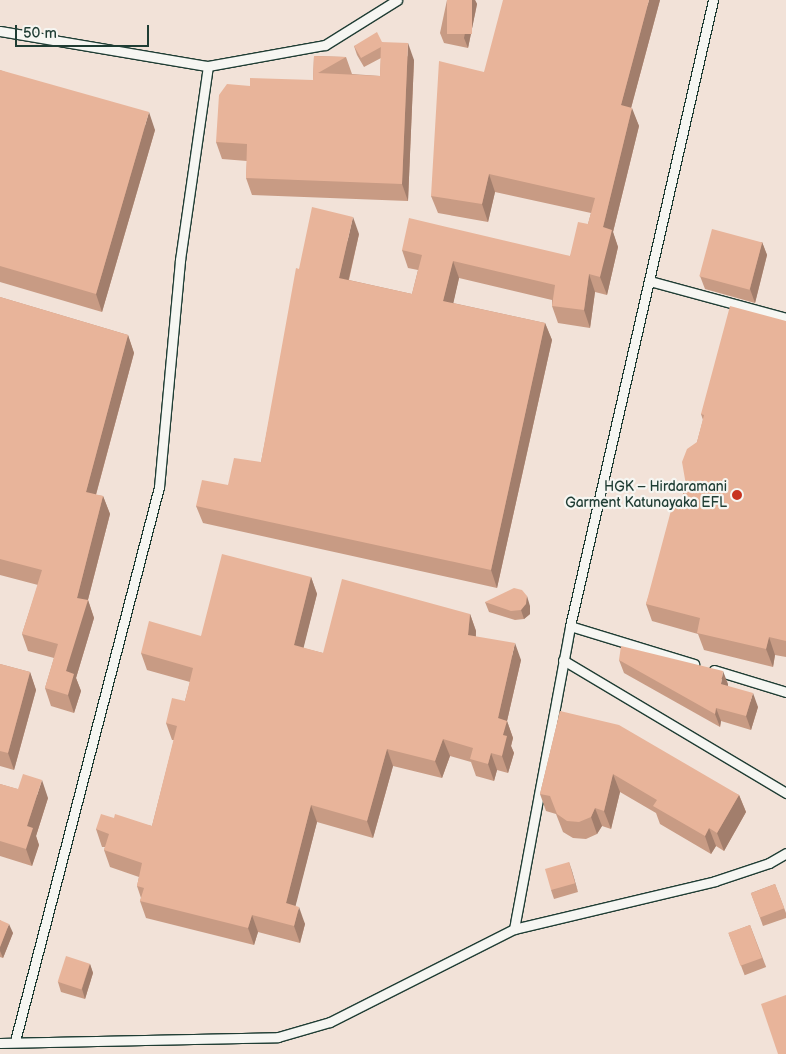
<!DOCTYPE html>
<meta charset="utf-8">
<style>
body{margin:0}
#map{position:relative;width:786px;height:1054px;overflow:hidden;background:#f6f6f2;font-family:"Balsamiq Sans",sans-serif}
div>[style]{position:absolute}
.built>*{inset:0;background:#f2e2d8;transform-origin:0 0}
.roads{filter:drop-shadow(1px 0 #1f3d34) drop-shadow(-1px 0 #1f3d34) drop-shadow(0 1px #1f3d34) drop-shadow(0 -1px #1f3d34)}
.lane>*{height:9px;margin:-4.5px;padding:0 4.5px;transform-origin:4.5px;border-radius:4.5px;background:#f6f6f2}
.wall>*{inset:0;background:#c89b84;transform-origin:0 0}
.shaded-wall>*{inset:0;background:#a27e6c}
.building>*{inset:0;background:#e8b49a;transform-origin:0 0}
.dots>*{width:14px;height:14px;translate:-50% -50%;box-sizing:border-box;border:2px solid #f6f6f2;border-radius:50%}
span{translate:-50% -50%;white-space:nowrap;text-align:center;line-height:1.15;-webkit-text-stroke:4.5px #f6f6f2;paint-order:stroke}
.poi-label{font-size:14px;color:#1f3d34}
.right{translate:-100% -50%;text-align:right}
.scale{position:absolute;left:15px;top:25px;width:134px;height:22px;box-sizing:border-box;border:2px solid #1f3d34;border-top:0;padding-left:6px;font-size:15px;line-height:18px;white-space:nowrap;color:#1f3d34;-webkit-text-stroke:4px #f6f6f2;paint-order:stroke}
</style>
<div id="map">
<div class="built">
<i style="left:0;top:0;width:786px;height:1054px"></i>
</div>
<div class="roads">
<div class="lane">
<i style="left:0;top:31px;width:211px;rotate:9.6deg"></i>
<i style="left:208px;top:66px;width:119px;rotate:-10.2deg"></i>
<i style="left:325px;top:45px;width:85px;rotate:-32deg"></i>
<i style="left:650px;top:281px;width:141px;rotate:15.2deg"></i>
<i style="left:570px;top:626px;width:130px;rotate:17deg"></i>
<i style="left:563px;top:660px;width:260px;rotate:30.8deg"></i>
<i style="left:714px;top:670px;width:75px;rotate:17deg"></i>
<i style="left:514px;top:929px;width:308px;rotate:-79.5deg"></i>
<i style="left:570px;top:626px;width:642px;rotate:-77.13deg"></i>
<i style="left:15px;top:1041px;width:572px;rotate:-75.43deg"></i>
<i style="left:159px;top:487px;width:228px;rotate:-84.7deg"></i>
<i style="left:180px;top:260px;width:196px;rotate:-81.8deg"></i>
<i style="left:0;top:1043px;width:278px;rotate:-1.2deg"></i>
<i style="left:278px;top:1037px;width:54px;rotate:-16.1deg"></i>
<i style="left:330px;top:1022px;width:206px;rotate:-26.8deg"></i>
<i style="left:514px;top:929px;width:207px;rotate:-13.4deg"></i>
<i style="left:715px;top:881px;width:57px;rotate:-18.4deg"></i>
<i style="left:769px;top:863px;width:20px;rotate:-30deg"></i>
</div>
</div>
<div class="wall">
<i style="clip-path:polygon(447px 0,475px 0,477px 4px,468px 48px,444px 43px,440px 33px)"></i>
<i style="clip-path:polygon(660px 0,631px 108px,639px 126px,613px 232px,618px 247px,607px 295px,595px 292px,590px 328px,558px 323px,552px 306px,552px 300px,459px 278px,453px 303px,545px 323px,552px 340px,497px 588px,203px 523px,196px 506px,228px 485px,261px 462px,299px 269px,359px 234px,349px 280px,412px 294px,418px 270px,408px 268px,402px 250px,570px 256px,588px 224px,591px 213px,495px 192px,488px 222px,438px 213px,431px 196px,484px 72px)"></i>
<i style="clip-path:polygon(382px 42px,414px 60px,408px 201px,252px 195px,246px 178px,247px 161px,222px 159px,216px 142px,250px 86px,313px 80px,314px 56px,346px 57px,352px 74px,380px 76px,381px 58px,364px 67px,357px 55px,354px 46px)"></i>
<i style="clip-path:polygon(0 70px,155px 130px,102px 312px,0 282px)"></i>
<i style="clip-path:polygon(762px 242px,767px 255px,755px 303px,705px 289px,700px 276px)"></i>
<i style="clip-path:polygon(0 297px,128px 335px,134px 353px,96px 495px,103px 496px,110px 514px,88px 600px,94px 618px,76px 678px,81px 691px,74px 713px,51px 706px,45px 688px,54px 658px,28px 651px,22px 634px,38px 585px,0 575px)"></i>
<i style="clip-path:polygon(786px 321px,786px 657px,775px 655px,773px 667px,704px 650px,698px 634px,652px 621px,646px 604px,680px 505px,703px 420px,701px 414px)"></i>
<i style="clip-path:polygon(311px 577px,317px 594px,303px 648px,323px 653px,470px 614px,476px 631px,476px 637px,521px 660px,507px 721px,513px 738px,511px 746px,514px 753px,508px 773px,497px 770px,494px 781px,476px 776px,471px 762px,450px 756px,442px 778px,393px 766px,373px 838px,317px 822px,295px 906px,305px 924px,300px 943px,258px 932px,254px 945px,146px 918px,140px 901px,141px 898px,137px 886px,139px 877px,110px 867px,104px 850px,105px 847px,102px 847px,96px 829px,114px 818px,152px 826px,174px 740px,172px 740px,166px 723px,185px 701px,190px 682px,147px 670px,141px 653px,201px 636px)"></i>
<i style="clip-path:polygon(485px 602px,530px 606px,530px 614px,524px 619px,515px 620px,489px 612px)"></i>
<i style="clip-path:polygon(619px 660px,728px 684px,728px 686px,758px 707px,751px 730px,721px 721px,720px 727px,624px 673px)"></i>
<i style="clip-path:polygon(0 664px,30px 672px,36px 690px,14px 770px,0 766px)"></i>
<i style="clip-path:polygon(560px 711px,739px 795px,746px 812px,724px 851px,716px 846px,711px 854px,660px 824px,656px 813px,620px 792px,611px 829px,602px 826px,597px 834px,586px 839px,573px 838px,563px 832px,556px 814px,546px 811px,540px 794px)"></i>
<i style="clip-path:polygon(0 784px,48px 798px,36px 836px,39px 845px,32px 866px,0 856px)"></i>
<i style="clip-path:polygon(569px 862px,578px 892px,554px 899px,551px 890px)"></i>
<i style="clip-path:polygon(775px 884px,786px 913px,786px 918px,763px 926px,751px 893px)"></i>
<i style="clip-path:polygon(0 920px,13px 933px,3px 958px,0 957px)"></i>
<i style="left:750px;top:925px;width:45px;height:23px;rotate:69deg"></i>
<i style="clip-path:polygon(90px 964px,93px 973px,85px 999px,61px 992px,58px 982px)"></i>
</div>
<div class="shaded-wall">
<i style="clip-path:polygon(472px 0,475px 0,477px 4px,468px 48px,464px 38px)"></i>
<i style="clip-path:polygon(649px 0,660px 0,627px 123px,621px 105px)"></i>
<i style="clip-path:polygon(408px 43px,414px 60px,408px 201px,402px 184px)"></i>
<i style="clip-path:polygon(632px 108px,639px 126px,613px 232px,618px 247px,607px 295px,600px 277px,603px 227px)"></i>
<i style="clip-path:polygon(149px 112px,155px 130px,102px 312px,96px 294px)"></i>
<i style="clip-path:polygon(489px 174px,495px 192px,488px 222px,482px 204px)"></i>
<i style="clip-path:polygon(353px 217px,359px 234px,345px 295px,339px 278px)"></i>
<i style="clip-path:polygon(762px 242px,767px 255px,755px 303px,750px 289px)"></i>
<i style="clip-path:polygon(453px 261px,459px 278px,450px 318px,443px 301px)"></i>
<i style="clip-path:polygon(589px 274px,595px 292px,590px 328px,584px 310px)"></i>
<i style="clip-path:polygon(545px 323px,552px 340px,497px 588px,491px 570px)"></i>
<i style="clip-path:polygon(128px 335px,134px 353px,92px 509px,86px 492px)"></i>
<i style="clip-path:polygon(103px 496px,110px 514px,85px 611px,88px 600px,94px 618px,76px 678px,81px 691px,74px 713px,68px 695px,66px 671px,77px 598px)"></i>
<i style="clip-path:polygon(311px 577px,317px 594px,300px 662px,294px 645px)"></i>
<i style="clip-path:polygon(527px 596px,530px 606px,530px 614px,524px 619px,521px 610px)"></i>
<i style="clip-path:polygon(470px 614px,476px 631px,475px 652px,468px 635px)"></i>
<i style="clip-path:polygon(769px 637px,775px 655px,773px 667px,766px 649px)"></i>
<i style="clip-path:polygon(515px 643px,521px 660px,507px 721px,513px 738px,511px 746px,514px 753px,508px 773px,502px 756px,503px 735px,498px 718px)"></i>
<i style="clip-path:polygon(723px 671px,728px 684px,726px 697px,721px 684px)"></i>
<i style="clip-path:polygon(30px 672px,36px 690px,14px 770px,8px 753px)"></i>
<i style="clip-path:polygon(753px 693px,758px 707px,751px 730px,746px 716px)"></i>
<i style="clip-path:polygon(716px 708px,721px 721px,720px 727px,715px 714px)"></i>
<i style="clip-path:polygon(443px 739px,450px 756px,442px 778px,435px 761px)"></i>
<i style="clip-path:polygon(387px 749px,393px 766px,373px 838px,367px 821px)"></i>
<i style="clip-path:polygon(491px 753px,497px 770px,494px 781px,488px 764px)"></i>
<i style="clip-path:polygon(613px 774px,620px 792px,611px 829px,604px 811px)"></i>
<i style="clip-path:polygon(42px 780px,48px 798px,36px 836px,39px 845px,32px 866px,26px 849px,27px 826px)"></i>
<i style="clip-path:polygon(739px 795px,746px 812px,724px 851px,717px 833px)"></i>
<i style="clip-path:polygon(311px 805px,317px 822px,292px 920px,286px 903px)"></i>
<i style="clip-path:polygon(595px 808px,602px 826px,597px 834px,591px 817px)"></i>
<i style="clip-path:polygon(709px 828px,716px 846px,711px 854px,705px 836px)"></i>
<i style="clip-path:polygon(569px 862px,572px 871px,578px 892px,575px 883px)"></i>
<i style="clip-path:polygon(299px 907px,305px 924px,300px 943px,294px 926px)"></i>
<i style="clip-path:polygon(252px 915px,258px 932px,254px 945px,248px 928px)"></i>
<i style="clip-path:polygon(9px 924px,13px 933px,3px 958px,0 951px,0 947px)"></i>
<i style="clip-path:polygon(90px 964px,93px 973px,85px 999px,82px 989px)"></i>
</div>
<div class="building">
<i style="left:447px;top:0;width:25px;height:34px"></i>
<i style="clip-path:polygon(503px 0,649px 0,621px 105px,632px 108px,603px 227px,612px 230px,600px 277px,589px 274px,584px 310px,552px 306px,555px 285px,453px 261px,443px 301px,545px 323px,491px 570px,196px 506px,202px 480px,228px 485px,234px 458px,261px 462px,296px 268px,299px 269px,312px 207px,353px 217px,339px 278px,412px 294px,422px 255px,402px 250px,409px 218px,570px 256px,578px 222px,588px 224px,595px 198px,489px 174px,482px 204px,431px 196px,439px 61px,484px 72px)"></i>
<i style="clip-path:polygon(377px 32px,382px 42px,381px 42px,381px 47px,361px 58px,354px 46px)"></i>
<i style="clip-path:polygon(381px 42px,408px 43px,402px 184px,246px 178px,247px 144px,216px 142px,219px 95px,227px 84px,250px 86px,250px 78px,313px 80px,314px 56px,346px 57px,318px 73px,380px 76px)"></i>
<i style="clip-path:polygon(0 70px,149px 112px,96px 294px,0 266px)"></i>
<i style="left:712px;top:229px;width:52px;height:49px;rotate:15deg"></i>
<i style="clip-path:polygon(0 297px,128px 335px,86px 492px,103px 496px,77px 598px,88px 600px,66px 671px,74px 674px,68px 695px,45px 688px,58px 644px,22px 634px,42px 570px,0 559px)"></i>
<i style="clip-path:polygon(730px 306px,786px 321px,786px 641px,769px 637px,766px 649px,697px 633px,700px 618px,646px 604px,673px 503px,680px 505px,686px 485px,682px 462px,687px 449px,697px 442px,704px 415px,701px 414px)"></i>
<i style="clip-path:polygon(222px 554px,311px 577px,294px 645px,323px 653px,342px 579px,470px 614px,468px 635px,515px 643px,498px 718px,507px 721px,503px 735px,507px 736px,502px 756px,491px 753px,488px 764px,470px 759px,473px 748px,443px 739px,435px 761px,387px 749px,367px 821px,311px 805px,286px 903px,299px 907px,294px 926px,252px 915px,248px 928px,140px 901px,144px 888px,137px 886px,142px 863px,104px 850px,109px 834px,96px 829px,101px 814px,114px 818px,115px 814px,152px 826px,177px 726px,166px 723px,172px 698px,185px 701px,193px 668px,141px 653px,149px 621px,201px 636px)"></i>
<i style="clip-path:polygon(514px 588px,522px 590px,527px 596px,526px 604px,521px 610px,511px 611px,485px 602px)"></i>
<i style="clip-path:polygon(621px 646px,723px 671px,721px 684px,753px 693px,746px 716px,716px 708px,715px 714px,619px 660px)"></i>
<i style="clip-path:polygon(0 664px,30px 672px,8px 753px,0 751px)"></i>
<i style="clip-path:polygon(560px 711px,619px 725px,739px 795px,717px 833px,709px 828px,705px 836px,653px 806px,657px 800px,613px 774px,604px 811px,595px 808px,591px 817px,579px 822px,567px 821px,557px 814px,550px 796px,540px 794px)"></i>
<i style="clip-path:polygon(23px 774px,42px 780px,27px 826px,33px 828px,26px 849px,0 841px,0 784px,18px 789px)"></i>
<i style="left:569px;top:862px;width:22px;height:25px;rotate:74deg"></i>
<i style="left:775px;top:884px;width:26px;height:26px;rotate:69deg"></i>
<i style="clip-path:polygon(0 920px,9px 924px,0 947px)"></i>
<i style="left:750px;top:925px;width:35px;height:23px;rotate:70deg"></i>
<i style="left:66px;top:956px;width:25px;height:27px;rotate:18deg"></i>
<i style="clip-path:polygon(786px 995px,786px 1054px,778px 1054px,761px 1004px)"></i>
</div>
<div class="dots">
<i style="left:737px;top:495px;background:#c8321e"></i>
</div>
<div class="poi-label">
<span class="right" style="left:727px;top:495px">HGK – Hirdaramani<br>Garment Katunayaka EFL</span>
</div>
<div class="scale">50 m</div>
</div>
